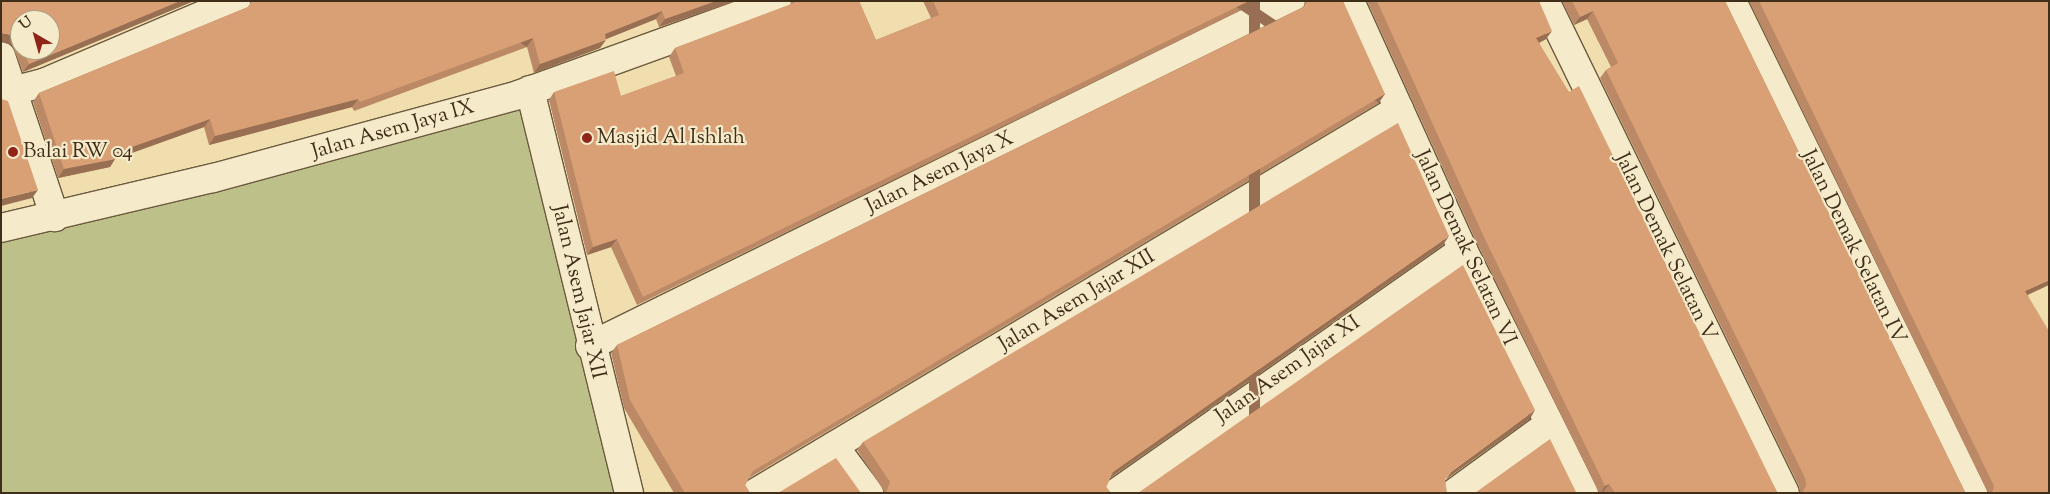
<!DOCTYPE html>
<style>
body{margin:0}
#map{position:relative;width:2050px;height:494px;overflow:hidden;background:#f0deae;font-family:"Sorts Mill Goudy",serif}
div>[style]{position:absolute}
.green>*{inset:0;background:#bdc088}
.roads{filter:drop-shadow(1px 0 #6b5a3e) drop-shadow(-1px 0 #6b5a3e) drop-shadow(0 1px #6b5a3e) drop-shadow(0 -1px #6b5a3e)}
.minor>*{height:28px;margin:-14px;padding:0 14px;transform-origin:14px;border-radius:14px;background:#f5eaca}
.wall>*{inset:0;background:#bb8965}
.shaded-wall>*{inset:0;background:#986f52;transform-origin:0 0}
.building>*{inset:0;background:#d99f75}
.dots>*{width:14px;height:14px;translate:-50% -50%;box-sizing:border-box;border:2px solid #f5eaca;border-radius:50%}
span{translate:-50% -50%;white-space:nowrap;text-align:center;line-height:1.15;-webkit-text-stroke:4.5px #f5eaca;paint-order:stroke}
.street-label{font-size:21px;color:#3f2e19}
.poi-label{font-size:21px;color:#3f2e19}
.left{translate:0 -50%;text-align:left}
.frame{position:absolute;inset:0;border:2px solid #3f2e19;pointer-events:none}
.north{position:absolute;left:10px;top:10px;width:50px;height:50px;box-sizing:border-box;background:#f5eaca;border:1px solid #ac9f83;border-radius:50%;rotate:322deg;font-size:14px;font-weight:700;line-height:20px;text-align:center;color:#3f2e19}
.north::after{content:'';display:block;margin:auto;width:18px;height:22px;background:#8f2418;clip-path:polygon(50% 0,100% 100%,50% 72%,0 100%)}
</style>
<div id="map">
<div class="green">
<i style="clip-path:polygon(528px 97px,620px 493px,1px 493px,1px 233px)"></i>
</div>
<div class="roads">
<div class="minor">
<i style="left:1350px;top:1px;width:273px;rotate:65.6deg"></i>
<i style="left:1463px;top:250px;width:271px;rotate:63.5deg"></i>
<i style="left:1545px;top:1px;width:547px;rotate:64deg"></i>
<i style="left:1732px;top:1px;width:548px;rotate:63.9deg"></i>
<i style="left:1px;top:56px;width:170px;rotate:71.5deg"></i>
<i style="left:530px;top:90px;width:415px;rotate:76.2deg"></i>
<i style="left:1px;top:94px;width:47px;rotate:-14.9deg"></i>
<i style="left:46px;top:82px;width:207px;rotate:-23.1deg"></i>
<i style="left:1px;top:228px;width:218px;rotate:-13.3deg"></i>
<i style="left:213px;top:178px;width:316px;rotate:-15.2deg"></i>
<i style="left:518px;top:95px;width:276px;rotate:-19.9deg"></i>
<i style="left:590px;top:346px;width:781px;rotate:-26.2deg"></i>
<i style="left:834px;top:446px;width:59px;rotate:53.3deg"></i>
<i style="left:755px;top:493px;width:750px;rotate:-30.81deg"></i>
<i style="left:1116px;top:493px;width:424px;rotate:-35deg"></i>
<i style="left:1454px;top:493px;width:117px;rotate:-36deg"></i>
</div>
</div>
<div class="wall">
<i style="clip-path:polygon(evenodd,1px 1px,194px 1px,23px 72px,12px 45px,1px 1px,20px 20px,50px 50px,20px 50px,20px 20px)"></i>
<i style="clip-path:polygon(251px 1px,735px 1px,659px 27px,656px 19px,606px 39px,600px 48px,534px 73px,527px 47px,354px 111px,352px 107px,209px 145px,204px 127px,115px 159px,110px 167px,58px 178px,33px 102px,39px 93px,248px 7px,251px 3px)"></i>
<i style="clip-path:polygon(791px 1px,859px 1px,876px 40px,931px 18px,923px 1px,1260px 1px,637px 305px,611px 247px,587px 255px,549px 100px,554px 92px,621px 96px,676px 76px,669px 57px,675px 48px,790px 5px)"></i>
<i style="clip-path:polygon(1306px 1px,1343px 1px,1379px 103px,749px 478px,745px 485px,750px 493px,674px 493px,624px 408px,611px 353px,617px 345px,1303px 7px)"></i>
<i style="clip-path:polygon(1367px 1px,1539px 1px,1546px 39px,1539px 43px,1777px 492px,1779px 493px,1604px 493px,1603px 492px,1599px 493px,1477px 243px)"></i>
<i style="clip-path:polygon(1562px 1px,1725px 1px,1965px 492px,1967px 493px,1800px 493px,1799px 486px,1600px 78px,1606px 70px,1611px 67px,1587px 19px,1574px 25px)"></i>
<i style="clip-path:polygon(1749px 1px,2049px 1px,2028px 295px,2049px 493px,1988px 493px)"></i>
<i style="clip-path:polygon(1443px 245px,1110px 478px,1106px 487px,1111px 493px,884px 493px,884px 491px,857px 450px,863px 442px)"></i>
</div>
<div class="shaded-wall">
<i style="clip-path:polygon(180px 1px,194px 1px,23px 72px,29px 64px)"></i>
<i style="clip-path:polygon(716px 1px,735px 1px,659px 27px,665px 19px)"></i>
<i style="left:1249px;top:1px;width:11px;height:674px"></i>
<i style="clip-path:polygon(662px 11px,656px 19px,599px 42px,605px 34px)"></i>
<i style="clip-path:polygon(1593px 11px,1587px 19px,1574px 25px,1580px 17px)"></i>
<i style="clip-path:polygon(1552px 31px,1546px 39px,1531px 47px,1536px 38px)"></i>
<i style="clip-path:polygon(2px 33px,17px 36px,12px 45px,1px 42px,1px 34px)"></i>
<i style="left:533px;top:38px;width:11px;height:184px;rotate:124deg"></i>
<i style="clip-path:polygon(606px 40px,600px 48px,534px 73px,540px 64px)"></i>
<i style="left:1385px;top:94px;width:11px;height:736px;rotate:124deg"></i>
<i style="clip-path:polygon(358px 99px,352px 107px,209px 145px,215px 136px)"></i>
<i style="clip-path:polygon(210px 119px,204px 127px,115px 159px,110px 167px,58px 178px,64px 169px,115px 153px)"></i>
<i style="clip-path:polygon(38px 190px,32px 198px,1px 206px,1px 199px)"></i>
<i style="clip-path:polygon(1449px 236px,1443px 245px,1107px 480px,1113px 472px)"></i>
<i style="clip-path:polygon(617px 239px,611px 247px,587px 255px,593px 247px)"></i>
<i style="clip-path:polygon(2049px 280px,2049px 285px,2019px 299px,2025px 291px)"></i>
<i style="clip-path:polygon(1535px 410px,1530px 419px,1445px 480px,1440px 487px,1451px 472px)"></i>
<i style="clip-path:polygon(1609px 484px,1603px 492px,1601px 493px,1605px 486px)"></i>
</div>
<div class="building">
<i style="clip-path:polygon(1px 1px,180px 1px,29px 64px,23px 50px,50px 50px,50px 20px,20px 20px,20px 42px,17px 36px,2px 33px,1px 34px)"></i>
<i style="clip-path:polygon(252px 1px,716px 1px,665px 19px,662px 11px,605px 34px,606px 40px,540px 64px,533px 38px,360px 102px,358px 99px,215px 136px,210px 119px,115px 153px,116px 159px,64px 169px,39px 93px,248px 7px)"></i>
<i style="clip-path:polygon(795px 1px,859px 1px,876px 40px,939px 15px,933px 1px,1249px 1px,643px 297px,617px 239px,593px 247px,554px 92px,614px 71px,621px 96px,684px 73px,675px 48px,794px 3px)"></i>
<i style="clip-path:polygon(1307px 1px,1343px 1px,1385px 94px,753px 471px,745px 485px,750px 493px,685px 493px,630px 400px,617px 345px,1304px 7px)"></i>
<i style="clip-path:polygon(1377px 1px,1539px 1px,1552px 31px,1536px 38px,1569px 92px,1579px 86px,1777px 492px,1779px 493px,1615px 493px,1609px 484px,1605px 486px,1483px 235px)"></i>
<i style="clip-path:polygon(1572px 1px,1725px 1px,1965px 492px,1967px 493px,1802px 493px,1806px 486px,1805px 478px,1606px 70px,1618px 63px,1593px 11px,1580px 17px)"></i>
<i style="clip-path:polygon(1759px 1px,2049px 1px,2049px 280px,2025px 291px,2049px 331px,2049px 493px,1992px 493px,1994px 486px)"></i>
<i style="clip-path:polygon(1px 99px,8px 101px,38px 190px,1px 199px)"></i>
<i style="clip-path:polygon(1398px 123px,1449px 236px,1113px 472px,1106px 487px,1111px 493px,886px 493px,890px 482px,863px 442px)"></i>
<i style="clip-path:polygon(1463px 265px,1535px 410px,1451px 472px,1445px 479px,1447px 493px,1138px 493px)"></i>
<i style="clip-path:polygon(1550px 439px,1576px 492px,1577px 493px,1475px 493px)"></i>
<i style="clip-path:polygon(836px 458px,861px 493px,778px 493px)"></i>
</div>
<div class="dots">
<i style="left:587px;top:138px;background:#8f2418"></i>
<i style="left:13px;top:152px;background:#8f2418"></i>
</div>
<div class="street-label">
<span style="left:393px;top:130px;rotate:-16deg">Jalan Asem Jaya IX</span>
<span style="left:940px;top:173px;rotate:-26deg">Jalan Asem Jaya X</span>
<span style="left:1665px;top:247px;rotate:64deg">Jalan Demak Selatan V</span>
<span style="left:1853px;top:247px;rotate:64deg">Jalan Demak Selatan IV</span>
<span style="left:1465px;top:248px;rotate:65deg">Jalan Demak Selatan VI</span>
<span style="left:578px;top:292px;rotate:77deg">Jalan Asem Jajar XII</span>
<span style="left:1077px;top:301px;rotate:-31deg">Jalan Asem Jajar XII</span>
<span style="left:1288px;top:370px;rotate:-35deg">Jalan Asem Jajar XI</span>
</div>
<div class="poi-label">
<span class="left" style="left:597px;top:138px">Masjid Al Ishlah</span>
<span class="left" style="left:23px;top:152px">Balai RW 04</span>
</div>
<div class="frame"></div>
<div class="north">U</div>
</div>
